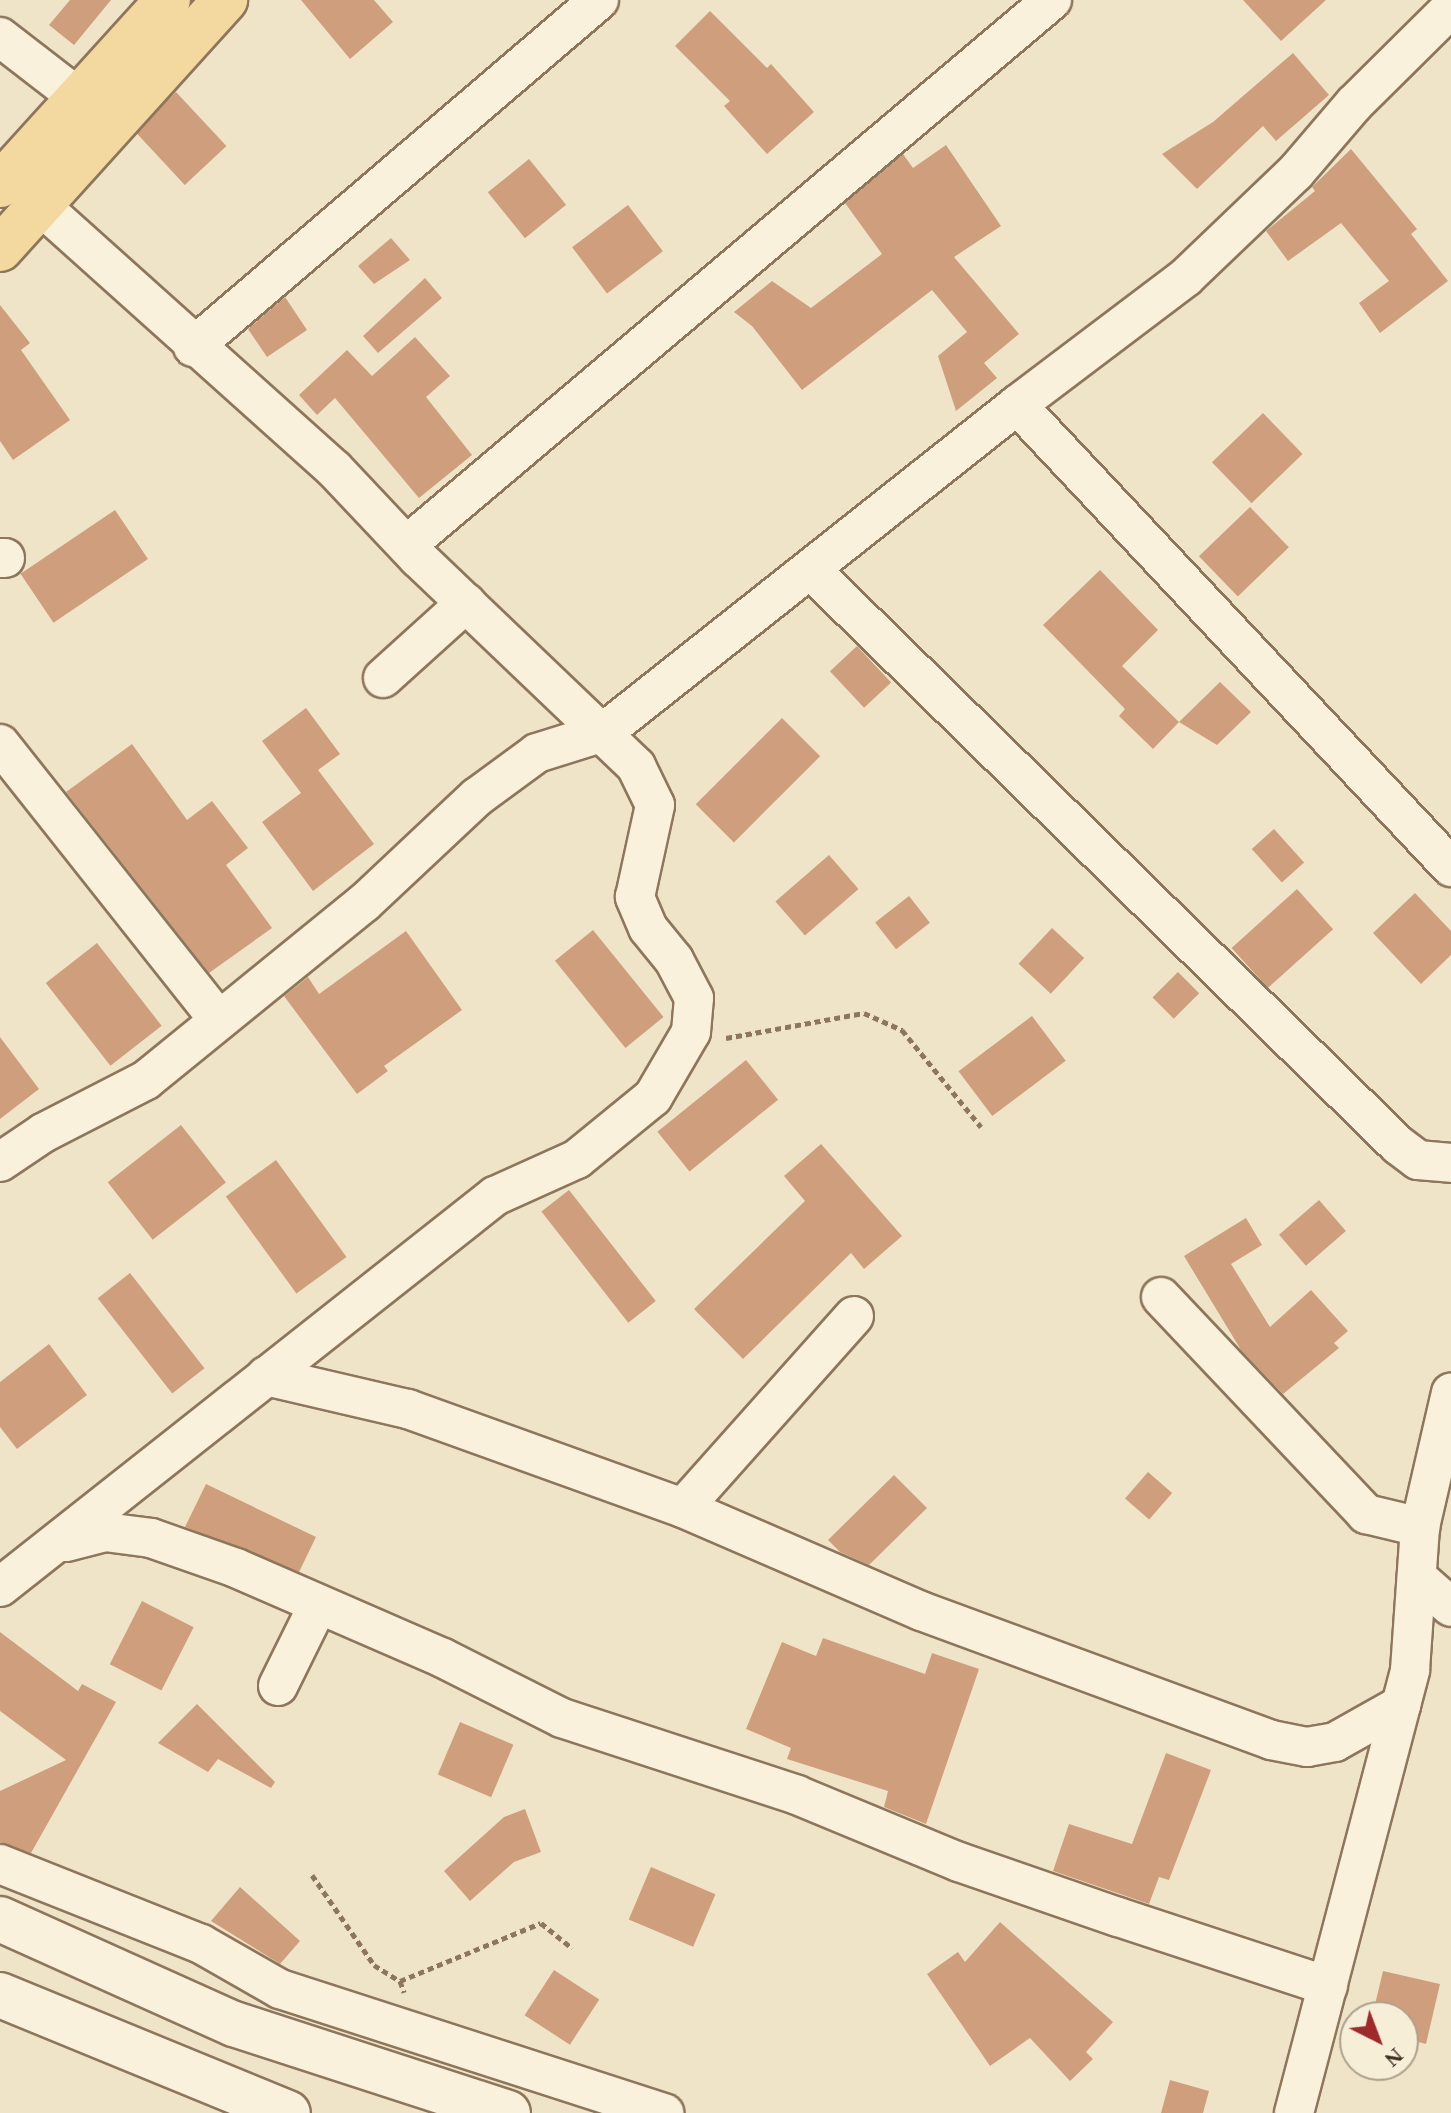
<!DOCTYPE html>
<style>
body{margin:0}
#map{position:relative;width:1451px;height:2113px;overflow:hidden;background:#f0e4c8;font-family:"Times New Roman",serif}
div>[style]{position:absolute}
.building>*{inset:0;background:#cf9f7d;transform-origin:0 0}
.path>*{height:5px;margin-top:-2.5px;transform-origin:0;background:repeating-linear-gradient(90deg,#8d765c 0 6px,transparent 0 10px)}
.roads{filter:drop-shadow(2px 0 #8d765c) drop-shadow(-2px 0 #8d765c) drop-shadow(0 2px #8d765c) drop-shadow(0 -2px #8d765c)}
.street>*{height:38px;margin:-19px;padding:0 19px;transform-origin:19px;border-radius:19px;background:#faf1dc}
.secondary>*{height:44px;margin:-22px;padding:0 22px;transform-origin:22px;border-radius:22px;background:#faf1dc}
.primary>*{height:44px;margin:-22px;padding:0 22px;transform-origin:22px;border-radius:22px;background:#f3d9a0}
span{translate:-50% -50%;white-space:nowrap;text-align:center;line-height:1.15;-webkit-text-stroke:7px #f7eed8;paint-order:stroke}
.north{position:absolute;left:1339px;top:2001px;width:80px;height:80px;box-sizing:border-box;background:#f7eed8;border:2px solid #ada18e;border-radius:50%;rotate:138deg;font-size:22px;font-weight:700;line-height:32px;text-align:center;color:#3d2e20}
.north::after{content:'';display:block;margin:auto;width:28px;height:36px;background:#9e2a2b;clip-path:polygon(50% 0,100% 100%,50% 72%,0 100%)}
</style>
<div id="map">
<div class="building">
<i style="clip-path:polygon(70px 0,111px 0,74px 45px,49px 25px)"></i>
<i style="clip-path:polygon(301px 0,374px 0,393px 22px,350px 59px)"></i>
<i style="clip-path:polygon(1243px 0,1326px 0,1281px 41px)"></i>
<i style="clip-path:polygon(710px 11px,767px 68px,771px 64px,814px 112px,767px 154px,724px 106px,730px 101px,675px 46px)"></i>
<i style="clip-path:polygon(1293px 53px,1329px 95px,1276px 141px,1263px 126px,1197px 189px,1162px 154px,1213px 122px)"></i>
<i style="left:176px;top:92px;width:74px;height:57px;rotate:47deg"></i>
<i style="clip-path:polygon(946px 145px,1001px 226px,954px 257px,1019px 334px,984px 363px,997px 378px,956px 411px,938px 356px,967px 332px,932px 290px,802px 390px,752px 326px,734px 312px,772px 281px,811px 308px,882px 254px,845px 203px,903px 154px,913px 168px)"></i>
<i style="clip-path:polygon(1351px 149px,1417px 229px,1411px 234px,1448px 281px,1380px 333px,1359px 303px,1389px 281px,1341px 223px,1288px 261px,1266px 231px,1315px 191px,1312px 187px)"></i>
<i style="left:529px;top:159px;width:59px;height:53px;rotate:51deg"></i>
<i style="left:628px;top:205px;width:58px;height:70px;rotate:53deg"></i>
<i style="clip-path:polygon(391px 238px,410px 260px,374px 284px,358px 266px)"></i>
<i style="clip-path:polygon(425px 278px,442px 298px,378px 353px,363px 336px)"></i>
<i style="clip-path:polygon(285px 297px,307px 330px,267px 357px,248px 329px)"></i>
<i style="clip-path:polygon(0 305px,30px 343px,21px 350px,70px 420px,13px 460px,0 441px)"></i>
<i style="clip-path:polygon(415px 337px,450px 376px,426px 397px,472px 455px,419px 498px,335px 398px,317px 415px,299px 395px,347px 350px,372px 376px)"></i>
<i style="left:1263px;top:413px;width:57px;height:71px;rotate:46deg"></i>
<i style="left:1250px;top:507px;width:56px;height:71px;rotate:46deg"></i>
<i style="left:115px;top:510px;width:59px;height:114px;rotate:56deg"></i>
<i style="clip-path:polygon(1100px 570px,1158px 630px,1122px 666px,1179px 722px,1153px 749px,1119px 716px,1125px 709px,1043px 625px)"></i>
<i style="left:857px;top:646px;width:50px;height:37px;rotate:47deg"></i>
<i style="clip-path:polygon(1220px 682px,1251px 712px,1217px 745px,1179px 722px)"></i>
<i style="clip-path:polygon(306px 708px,340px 754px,318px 770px,374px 844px,313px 891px,262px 822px,301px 793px,262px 741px)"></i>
<i style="left:782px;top:718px;width:54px;height:122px;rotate:45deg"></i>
<i style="clip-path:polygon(132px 744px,187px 820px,212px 801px,248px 848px,226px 865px,272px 928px,209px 973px,66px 792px)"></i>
<i style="left:1274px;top:829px;width:45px;height:30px;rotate:48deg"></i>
<i style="left:829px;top:855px;width:45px;height:71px;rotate:49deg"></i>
<i style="left:1297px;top:889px;width:54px;height:88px;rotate:48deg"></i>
<i style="clip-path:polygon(1415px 893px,1451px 931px,1451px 955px,1421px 984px,1373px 933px)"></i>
<i style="left:909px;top:896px;width:34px;height:43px;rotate:52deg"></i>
<i style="left:1052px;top:928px;width:44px;height:49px;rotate:43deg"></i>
<i style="left:593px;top:930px;width:112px;height:49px;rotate:51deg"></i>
<i style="clip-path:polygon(406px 931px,462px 1010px,384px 1066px,388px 1071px,357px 1094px,284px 996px,308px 977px,319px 994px)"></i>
<i style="left:97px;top:943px;width:105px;height:65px;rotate:52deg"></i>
<i style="left:1178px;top:972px;width:30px;height:36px;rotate:45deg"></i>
<i style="left:1032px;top:1016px;width:56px;height:92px;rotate:53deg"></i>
<i style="clip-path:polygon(0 1037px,39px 1089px,0 1119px)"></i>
<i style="left:746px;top:1060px;width:51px;height:114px;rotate:51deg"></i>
<i style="left:181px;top:1125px;width:73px;height:93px;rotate:52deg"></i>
<i style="clip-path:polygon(821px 1144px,902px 1236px,864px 1269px,851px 1253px,743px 1359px,694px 1309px,805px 1201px,784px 1176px)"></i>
<i style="left:276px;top:1160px;width:120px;height:62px;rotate:54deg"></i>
<i style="left:569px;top:1190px;width:141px;height:35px;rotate:52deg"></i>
<i style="left:1319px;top:1200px;width:41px;height:53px;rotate:49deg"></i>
<i style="clip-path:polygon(1246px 1218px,1262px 1245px,1231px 1264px,1270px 1327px,1311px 1290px,1348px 1331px,1334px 1343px,1339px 1348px,1283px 1394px,1241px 1350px,1184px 1256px)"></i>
<i style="left:130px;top:1273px;width:121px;height:41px;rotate:52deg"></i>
<i style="clip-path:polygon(49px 1344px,87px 1395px,17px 1449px,0 1427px,0 1382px)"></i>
<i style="left:1148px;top:1472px;width:32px;height:35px;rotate:41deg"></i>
<i style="clip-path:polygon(894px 1475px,927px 1508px,869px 1565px,840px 1552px,828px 1540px)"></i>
<i style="clip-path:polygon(206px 1484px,316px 1537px,299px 1572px,185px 1527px)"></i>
<i style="left:142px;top:1601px;width:58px;height:71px;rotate:27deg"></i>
<i style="clip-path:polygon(0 1632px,78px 1691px,82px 1684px,116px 1702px,31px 1853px,0 1842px,0 1791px,66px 1760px,0 1711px)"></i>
<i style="clip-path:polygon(823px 1638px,925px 1674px,932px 1653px,979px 1669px,926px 1824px,884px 1807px,888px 1791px,787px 1759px,791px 1748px,746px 1729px,782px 1642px,816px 1656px)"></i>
<i style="clip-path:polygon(197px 1704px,275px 1782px,271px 1788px,218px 1759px,208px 1772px,158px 1743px)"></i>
<i style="left:460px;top:1722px;width:58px;height:57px;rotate:23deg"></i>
<i style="clip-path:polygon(1166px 1753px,1211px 1770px,1169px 1880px,1159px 1877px,1149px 1904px,1053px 1871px,1069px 1824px,1132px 1844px)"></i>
<i style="clip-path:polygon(525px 1809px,541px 1852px,514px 1862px,470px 1901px,444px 1871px,504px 1817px)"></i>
<i style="left:651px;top:1867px;width:70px;height:57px;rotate:23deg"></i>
<i style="clip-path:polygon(240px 1887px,300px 1941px,280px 1964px,211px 1921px)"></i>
<i style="clip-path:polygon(1000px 1922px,1113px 2022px,1086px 2052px,1093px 2059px,1070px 2081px,1030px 2038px,990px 2066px,927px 1974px,958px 1952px,965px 1962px)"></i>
<i style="left:554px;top:1970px;width:54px;height:54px;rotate:33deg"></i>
<i style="clip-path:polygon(1383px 1971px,1440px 1984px,1426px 2044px,1403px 2038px,1403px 2017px,1372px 2017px)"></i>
<i style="clip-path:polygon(1170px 2080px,1209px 2091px,1203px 2113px,1161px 2113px)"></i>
</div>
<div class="path">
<i style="left:726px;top:1038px;width:140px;rotate:-10.3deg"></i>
<i style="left:864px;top:1013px;width:42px;rotate:24.1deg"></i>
<i style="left:902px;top:1030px;width:125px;rotate:50.8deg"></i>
<i style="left:312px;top:1875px;width:109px;rotate:55.4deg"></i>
<i style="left:374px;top:1965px;width:31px;rotate:32deg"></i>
<i style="left:400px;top:1981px;width:12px;rotate:70deg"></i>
<i style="left:400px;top:1981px;width:152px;rotate:-22.4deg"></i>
<i style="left:541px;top:1923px;width:40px;rotate:39deg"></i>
</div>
<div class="roads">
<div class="street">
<i style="left:0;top:37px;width:100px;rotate:37.7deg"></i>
<i style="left:193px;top:347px;width:534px;rotate:-40.52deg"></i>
<i style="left:1017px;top:405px;width:634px;rotate:46.79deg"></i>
<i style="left:408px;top:544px;width:843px;rotate:-40.19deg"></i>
<i style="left:0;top:558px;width:5px"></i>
<i style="left:810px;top:569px;width:823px;rotate:44.41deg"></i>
<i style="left:1398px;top:1145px;width:25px;rotate:37deg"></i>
<i style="left:1418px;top:1160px;width:33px;rotate:5deg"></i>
<i style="left:383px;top:678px;width:112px;rotate:-42.1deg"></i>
<i style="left:0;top:744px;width:350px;rotate:51.6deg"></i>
<i style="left:0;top:1162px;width:52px;rotate:-34deg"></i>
<i style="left:43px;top:1133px;width:116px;rotate:-27.2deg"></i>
<i style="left:146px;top:1080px;width:281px;rotate:-39.1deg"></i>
<i style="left:364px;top:903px;width:155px;rotate:-43.2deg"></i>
<i style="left:477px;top:797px;width:74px;rotate:-36.3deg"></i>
<i style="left:537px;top:753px;width:70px;rotate:-17.4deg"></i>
<i style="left:604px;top:732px;width:527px;rotate:-38.37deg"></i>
<i style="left:1017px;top:405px;width:212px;rotate:-37.1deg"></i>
<i style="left:1186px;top:277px;width:151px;rotate:-43.7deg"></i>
<i style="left:1295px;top:173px;width:91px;rotate:-49.5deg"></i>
<i style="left:1354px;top:104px;width:136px;rotate:-44.7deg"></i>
<i style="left:1161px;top:1297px;width:299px;rotate:46.6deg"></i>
<i style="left:1366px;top:1514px;width:56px;rotate:13.5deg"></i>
<i style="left:266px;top:1376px;width:146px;rotate:13.1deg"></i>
<i style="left:408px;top:1409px;width:292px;rotate:19.8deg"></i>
<i style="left:683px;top:1508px;width:259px;rotate:23.4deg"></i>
<i style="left:921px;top:1611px;width:373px;rotate:20.2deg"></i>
<i style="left:1271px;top:1740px;width:37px;rotate:11deg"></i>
<i style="left:1307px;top:1747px;width:28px;rotate:-10deg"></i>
<i style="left:1335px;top:1742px;width:76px;rotate:-29.3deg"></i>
<i style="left:683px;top:1508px;width:257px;rotate:-48.3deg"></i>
<i style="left:66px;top:1542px;width:40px;rotate:-14.4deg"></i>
<i style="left:105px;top:1532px;width:46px;rotate:7.4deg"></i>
<i style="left:151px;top:1538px;width:90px;rotate:19.4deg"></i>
<i style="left:236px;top:1568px;width:226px;rotate:23.5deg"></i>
<i style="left:443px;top:1658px;width:133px;rotate:26.8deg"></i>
<i style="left:562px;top:1718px;width:247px;rotate:18.1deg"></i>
<i style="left:797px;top:1795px;width:175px;rotate:22.5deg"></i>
<i style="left:959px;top:1862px;width:168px;rotate:19.1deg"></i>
<i style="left:1118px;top:1917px;width:221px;rotate:18.2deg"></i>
<i style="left:1417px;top:1577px;width:45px;rotate:41.4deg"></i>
<i style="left:0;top:1587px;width:631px;rotate:-38.31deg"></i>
<i style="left:495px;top:1196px;width:90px;rotate:-24.3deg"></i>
<i style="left:577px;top:1159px;width:98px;rotate:-39.2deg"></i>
<i style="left:653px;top:1097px;width:75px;rotate:-59.7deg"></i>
<i style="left:691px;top:1032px;width:34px;rotate:-85deg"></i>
<i style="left:694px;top:998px;width:43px;rotate:-117.8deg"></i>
<i style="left:674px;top:960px;width:41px;rotate:-129.1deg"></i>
<i style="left:648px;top:928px;width:34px;rotate:-113deg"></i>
<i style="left:635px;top:897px;width:94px;rotate:-77.7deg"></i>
<i style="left:655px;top:805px;width:43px;rotate:-116deg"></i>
<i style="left:636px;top:766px;width:301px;rotate:-136.3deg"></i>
<i style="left:418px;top:558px;width:122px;rotate:-133.3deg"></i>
<i style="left:334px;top:469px;width:398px;rotate:-138.1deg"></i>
<i style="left:278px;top:1686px;width:88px;rotate:-63.7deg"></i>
<i style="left:0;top:1864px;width:216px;rotate:21.7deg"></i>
<i style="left:201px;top:1944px;width:91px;rotate:29.7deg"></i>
<i style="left:280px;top:1989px;width:404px;rotate:17.9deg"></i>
<i style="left:1294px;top:2113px;width:458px;rotate:-75.3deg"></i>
<i style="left:1410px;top:1670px;width:143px;rotate:-86deg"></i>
<i style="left:1420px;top:1527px;width:138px;rotate:-77deg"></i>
</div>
<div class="secondary">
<i style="left:0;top:1919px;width:256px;rotate:24.2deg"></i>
<i style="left:234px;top:2024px;width:288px;rotate:18deg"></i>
<i style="left:0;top:1995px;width:311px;rotate:22.3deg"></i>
</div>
<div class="primary">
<i style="left:0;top:185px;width:250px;rotate:-47.8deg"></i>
<i style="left:0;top:249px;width:336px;rotate:-47.9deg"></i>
</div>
</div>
<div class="north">N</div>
</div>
